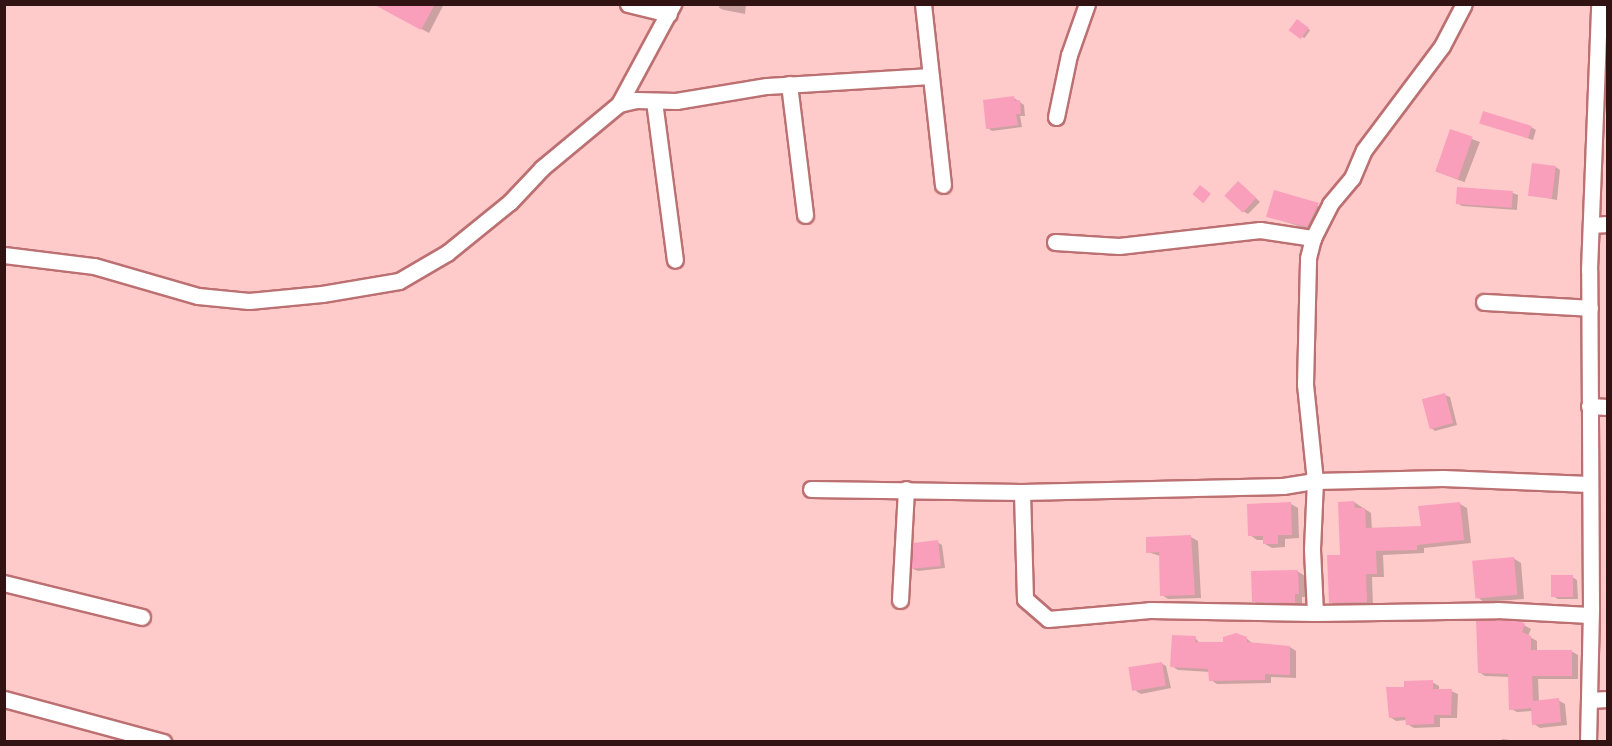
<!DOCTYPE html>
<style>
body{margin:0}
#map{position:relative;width:1612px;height:746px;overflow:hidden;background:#fecbca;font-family:"IBM Plex Serif",serif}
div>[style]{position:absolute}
.shadow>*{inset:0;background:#0003;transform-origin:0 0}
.building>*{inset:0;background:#f99fbc;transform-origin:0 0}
.roads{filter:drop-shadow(2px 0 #bc7071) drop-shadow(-2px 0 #bc7071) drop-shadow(0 2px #bc7071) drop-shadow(0 -2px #bc7071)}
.minor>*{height:15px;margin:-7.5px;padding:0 7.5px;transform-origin:7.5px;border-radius:7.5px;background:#fff}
span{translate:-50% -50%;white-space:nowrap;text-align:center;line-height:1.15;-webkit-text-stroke:6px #fecbca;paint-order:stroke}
.frame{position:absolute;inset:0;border:6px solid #311314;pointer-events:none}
</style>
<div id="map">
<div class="shadow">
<i style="clip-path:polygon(389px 4px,444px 4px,429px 33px,386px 10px)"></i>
<i style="clip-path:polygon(720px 4px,746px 4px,745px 14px,724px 10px,719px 8px)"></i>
<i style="left:1297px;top:21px;width:16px;height:10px;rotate:35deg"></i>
<i style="clip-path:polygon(1014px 98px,1024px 105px,1025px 116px,1020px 116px,1022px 127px,992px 131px,988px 128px)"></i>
<i style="clip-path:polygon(1481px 122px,1531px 127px,1536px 130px,1533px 140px)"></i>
<i style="left:1451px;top:131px;width:31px;height:43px;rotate:21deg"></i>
<i style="clip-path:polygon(1556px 167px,1560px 170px,1557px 200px,1530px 195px)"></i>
<i style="clip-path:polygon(1242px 185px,1260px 202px,1248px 214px,1243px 211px)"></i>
<i style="left:1275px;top:192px;width:54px;height:25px;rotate:18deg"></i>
<i style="clip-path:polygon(1513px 193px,1518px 195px,1517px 210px,1462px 206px,1457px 203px)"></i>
<i style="clip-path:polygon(1445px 395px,1450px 397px,1457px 425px,1435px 431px,1431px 428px)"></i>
<i style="clip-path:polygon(1354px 502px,1371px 513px,1372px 530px,1422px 528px,1460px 504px,1467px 508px,1471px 543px,1424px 548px,1424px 553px,1383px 555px,1384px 577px,1372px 577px,1373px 606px,1338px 606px,1330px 602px)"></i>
<i style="clip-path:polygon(1291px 504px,1298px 508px,1299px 538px,1285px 539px,1285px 547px,1272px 548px,1265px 544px,1264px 540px,1257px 540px,1250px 535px)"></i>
<i style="clip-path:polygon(1191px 537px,1198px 541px,1201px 598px,1168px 599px,1162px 595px,1160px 556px,1148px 552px)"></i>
<i style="clip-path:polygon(937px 542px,942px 545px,945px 568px,918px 571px,913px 569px)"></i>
<i style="clip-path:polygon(1513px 558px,1521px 563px,1524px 599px,1484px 602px,1477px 597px)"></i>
<i style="clip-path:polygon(1297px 571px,1305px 576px,1306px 597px,1302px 597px,1302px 606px,1261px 606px,1253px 601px)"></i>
<i style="clip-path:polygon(1572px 577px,1577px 580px,1578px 599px,1558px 599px,1553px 596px)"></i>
<i style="clip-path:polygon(1520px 623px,1531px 629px,1528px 636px,1537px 641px,1537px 651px,1571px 651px,1578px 655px,1578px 679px,1538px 679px,1539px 702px,1558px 700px,1565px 704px,1567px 725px,1540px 728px,1534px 724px,1532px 711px,1517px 712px,1511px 709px,1510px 677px,1485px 676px,1479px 672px)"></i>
<i style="clip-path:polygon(1195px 638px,1201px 644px,1225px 644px,1246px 638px,1253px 644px,1290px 647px,1296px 651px,1296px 678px,1271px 677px,1271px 683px,1217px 684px,1211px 680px,1210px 672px,1178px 670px,1172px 666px)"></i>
<i style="clip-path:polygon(1161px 663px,1166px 666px,1171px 688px,1141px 694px,1136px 691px)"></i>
<i style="clip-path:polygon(1432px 682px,1439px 686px,1439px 690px,1451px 691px,1458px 694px,1457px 718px,1440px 718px,1440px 727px,1414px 728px,1407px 724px,1407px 720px,1396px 721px,1390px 717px,1406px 688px)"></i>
<i style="clip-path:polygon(1502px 739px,1526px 742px,1501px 742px)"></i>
</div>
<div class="building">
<i style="clip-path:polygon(373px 4px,435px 4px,421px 30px)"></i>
<i style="left:1297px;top:19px;width:15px;height:14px;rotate:37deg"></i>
<i style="clip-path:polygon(1014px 96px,1015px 101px,1020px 100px,1021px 114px,1016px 114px,1018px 125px,986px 129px,983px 100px)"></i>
<i style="left:1483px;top:111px;width:51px;height:13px;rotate:17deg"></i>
<i style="left:1450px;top:129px;width:24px;height:45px;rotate:19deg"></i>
<i style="left:1532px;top:163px;width:24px;height:33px;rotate:7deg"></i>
<i style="left:1238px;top:181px;width:25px;height:20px;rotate:43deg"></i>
<i style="left:1200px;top:185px;width:14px;height:12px;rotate:39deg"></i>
<i style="left:1457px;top:187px;width:56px;height:17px;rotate:4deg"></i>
<i style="clip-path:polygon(1274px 190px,1319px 203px,1307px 227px,1266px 217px)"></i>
<i style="left:1445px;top:393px;width:31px;height:24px;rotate:75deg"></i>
<i style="clip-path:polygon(1354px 501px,1355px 508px,1365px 508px,1366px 528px,1421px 526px,1418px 506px,1460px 502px,1464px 540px,1417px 545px,1417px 550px,1376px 551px,1377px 574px,1366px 574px,1367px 602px,1329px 603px,1327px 555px,1340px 555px,1338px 502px)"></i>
<i style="clip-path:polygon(1291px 502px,1292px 535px,1278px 535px,1278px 544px,1263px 544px,1263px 536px,1248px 536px,1247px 504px)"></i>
<i style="clip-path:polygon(1191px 535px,1195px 595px,1160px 596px,1159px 552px,1146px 553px,1146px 537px)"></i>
<i style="clip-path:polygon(938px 540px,941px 566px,911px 569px,913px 543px)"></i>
<i style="left:1514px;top:557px;width:38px;height:42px;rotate:85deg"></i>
<i style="clip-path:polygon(1298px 570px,1299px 594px,1295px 594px,1295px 603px,1252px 602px,1251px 571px)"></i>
<i style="left:1551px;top:575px;width:22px;height:22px"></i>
<i style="clip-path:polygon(1476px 620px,1520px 621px,1525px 624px,1522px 632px,1531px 636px,1531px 650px,1572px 650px,1572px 676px,1532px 676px,1533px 701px,1559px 698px,1561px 722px,1532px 725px,1531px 708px,1509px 710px,1508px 674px,1478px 673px)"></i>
<i style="clip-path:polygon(1236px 633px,1247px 637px,1247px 642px,1290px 646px,1290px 675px,1265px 674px,1265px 680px,1209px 681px,1208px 669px,1170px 667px,1172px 635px,1196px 636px,1195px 642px,1223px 642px,1223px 637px)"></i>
<i style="left:1162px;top:662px;width:24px;height:34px;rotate:81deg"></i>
<i style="clip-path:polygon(1433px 680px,1433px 689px,1452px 689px,1451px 715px,1434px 715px,1434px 724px,1406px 725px,1405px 717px,1389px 718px,1386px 687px,1404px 687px,1404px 681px)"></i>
</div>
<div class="roads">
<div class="minor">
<i style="left:628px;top:4px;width:42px;rotate:13.7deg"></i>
<i style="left:923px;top:4px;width:182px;rotate:83.7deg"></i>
<i style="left:789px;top:84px;width:132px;rotate:83deg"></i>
<i style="left:654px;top:101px;width:160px;rotate:82.5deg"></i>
<i style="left:619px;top:104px;width:17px;rotate:-13deg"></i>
<i style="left:636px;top:100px;width:40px;rotate:1.4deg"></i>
<i style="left:676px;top:101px;width:92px;rotate:-9.4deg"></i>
<i style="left:767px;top:86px;width:164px;rotate:-3.5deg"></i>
<i style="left:1056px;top:117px;width:63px;rotate:-78.2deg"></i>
<i style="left:1069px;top:55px;width:54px;rotate:-70.6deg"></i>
<i style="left:1591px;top:225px;width:17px;rotate:-3deg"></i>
<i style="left:1055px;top:242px;width:64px;rotate:3.6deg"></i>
<i style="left:1119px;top:246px;width:142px;rotate:-6.5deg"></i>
<i style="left:1260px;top:230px;width:54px;rotate:8.6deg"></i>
<i style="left:4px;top:255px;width:91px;rotate:7deg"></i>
<i style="left:94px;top:266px;width:108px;rotate:16.1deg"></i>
<i style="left:198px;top:296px;width:51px;rotate:5.6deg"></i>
<i style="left:249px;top:301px;width:73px;rotate:-5.5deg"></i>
<i style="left:322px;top:294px;width:78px;rotate:-9.6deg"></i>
<i style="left:399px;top:281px;width:56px;rotate:-30.3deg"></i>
<i style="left:447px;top:253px;width:81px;rotate:-39deg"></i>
<i style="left:510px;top:202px;width:47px;rotate:-46.7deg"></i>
<i style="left:542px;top:168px;width:100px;rotate:-39.7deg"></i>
<i style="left:619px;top:104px;width:114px;rotate:-61.6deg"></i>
<i style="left:1484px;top:302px;width:106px;rotate:3.2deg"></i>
<i style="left:1589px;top:406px;width:19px;rotate:3deg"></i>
<i style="left:811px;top:489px;width:211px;rotate:0.8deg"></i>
<i style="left:1022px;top:492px;width:261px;rotate:-1.3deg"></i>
<i style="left:1283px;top:486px;width:32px;rotate:-9deg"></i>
<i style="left:1315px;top:481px;width:128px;rotate:-1.3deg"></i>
<i style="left:1443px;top:478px;width:146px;rotate:2.4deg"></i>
<i style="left:1022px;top:492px;width:107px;rotate:88.4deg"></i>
<i style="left:1025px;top:599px;width:30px;rotate:41deg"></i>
<i style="left:1048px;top:619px;width:102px;rotate:-5deg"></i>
<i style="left:1150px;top:610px;width:165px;rotate:1deg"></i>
<i style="left:1315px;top:613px;width:64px;rotate:-92.7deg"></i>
<i style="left:1312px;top:549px;width:68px;rotate:-87.5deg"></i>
<i style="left:1315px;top:481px;width:98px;rotate:-95.9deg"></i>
<i style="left:1305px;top:384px;width:126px;rotate:-88.6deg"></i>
<i style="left:1308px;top:258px;width:21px;rotate:-76deg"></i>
<i style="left:1313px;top:238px;width:38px;rotate:-63deg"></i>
<i style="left:1330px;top:204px;width:34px;rotate:-50deg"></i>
<i style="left:1352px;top:178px;width:30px;rotate:-67deg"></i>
<i style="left:1364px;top:150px;width:130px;rotate:-53.1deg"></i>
<i style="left:1442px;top:46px;width:47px;rotate:-62.4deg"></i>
<i style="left:4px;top:583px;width:142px;rotate:13.8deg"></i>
<i style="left:900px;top:600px;width:111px;rotate:-86.9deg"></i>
<i style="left:1315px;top:613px;width:182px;rotate:-0.9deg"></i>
<i style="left:1497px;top:610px;width:92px;rotate:3.1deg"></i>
<i style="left:4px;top:699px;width:165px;rotate:15.1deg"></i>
<i style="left:1589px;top:700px;width:19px;rotate:-3deg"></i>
<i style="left:1588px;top:742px;width:134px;rotate:-88.7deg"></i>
<i style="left:1591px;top:608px;width:338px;rotate:-90.3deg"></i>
<i style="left:1589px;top:270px;width:266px;rotate:-87.8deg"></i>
</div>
</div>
<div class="frame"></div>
</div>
